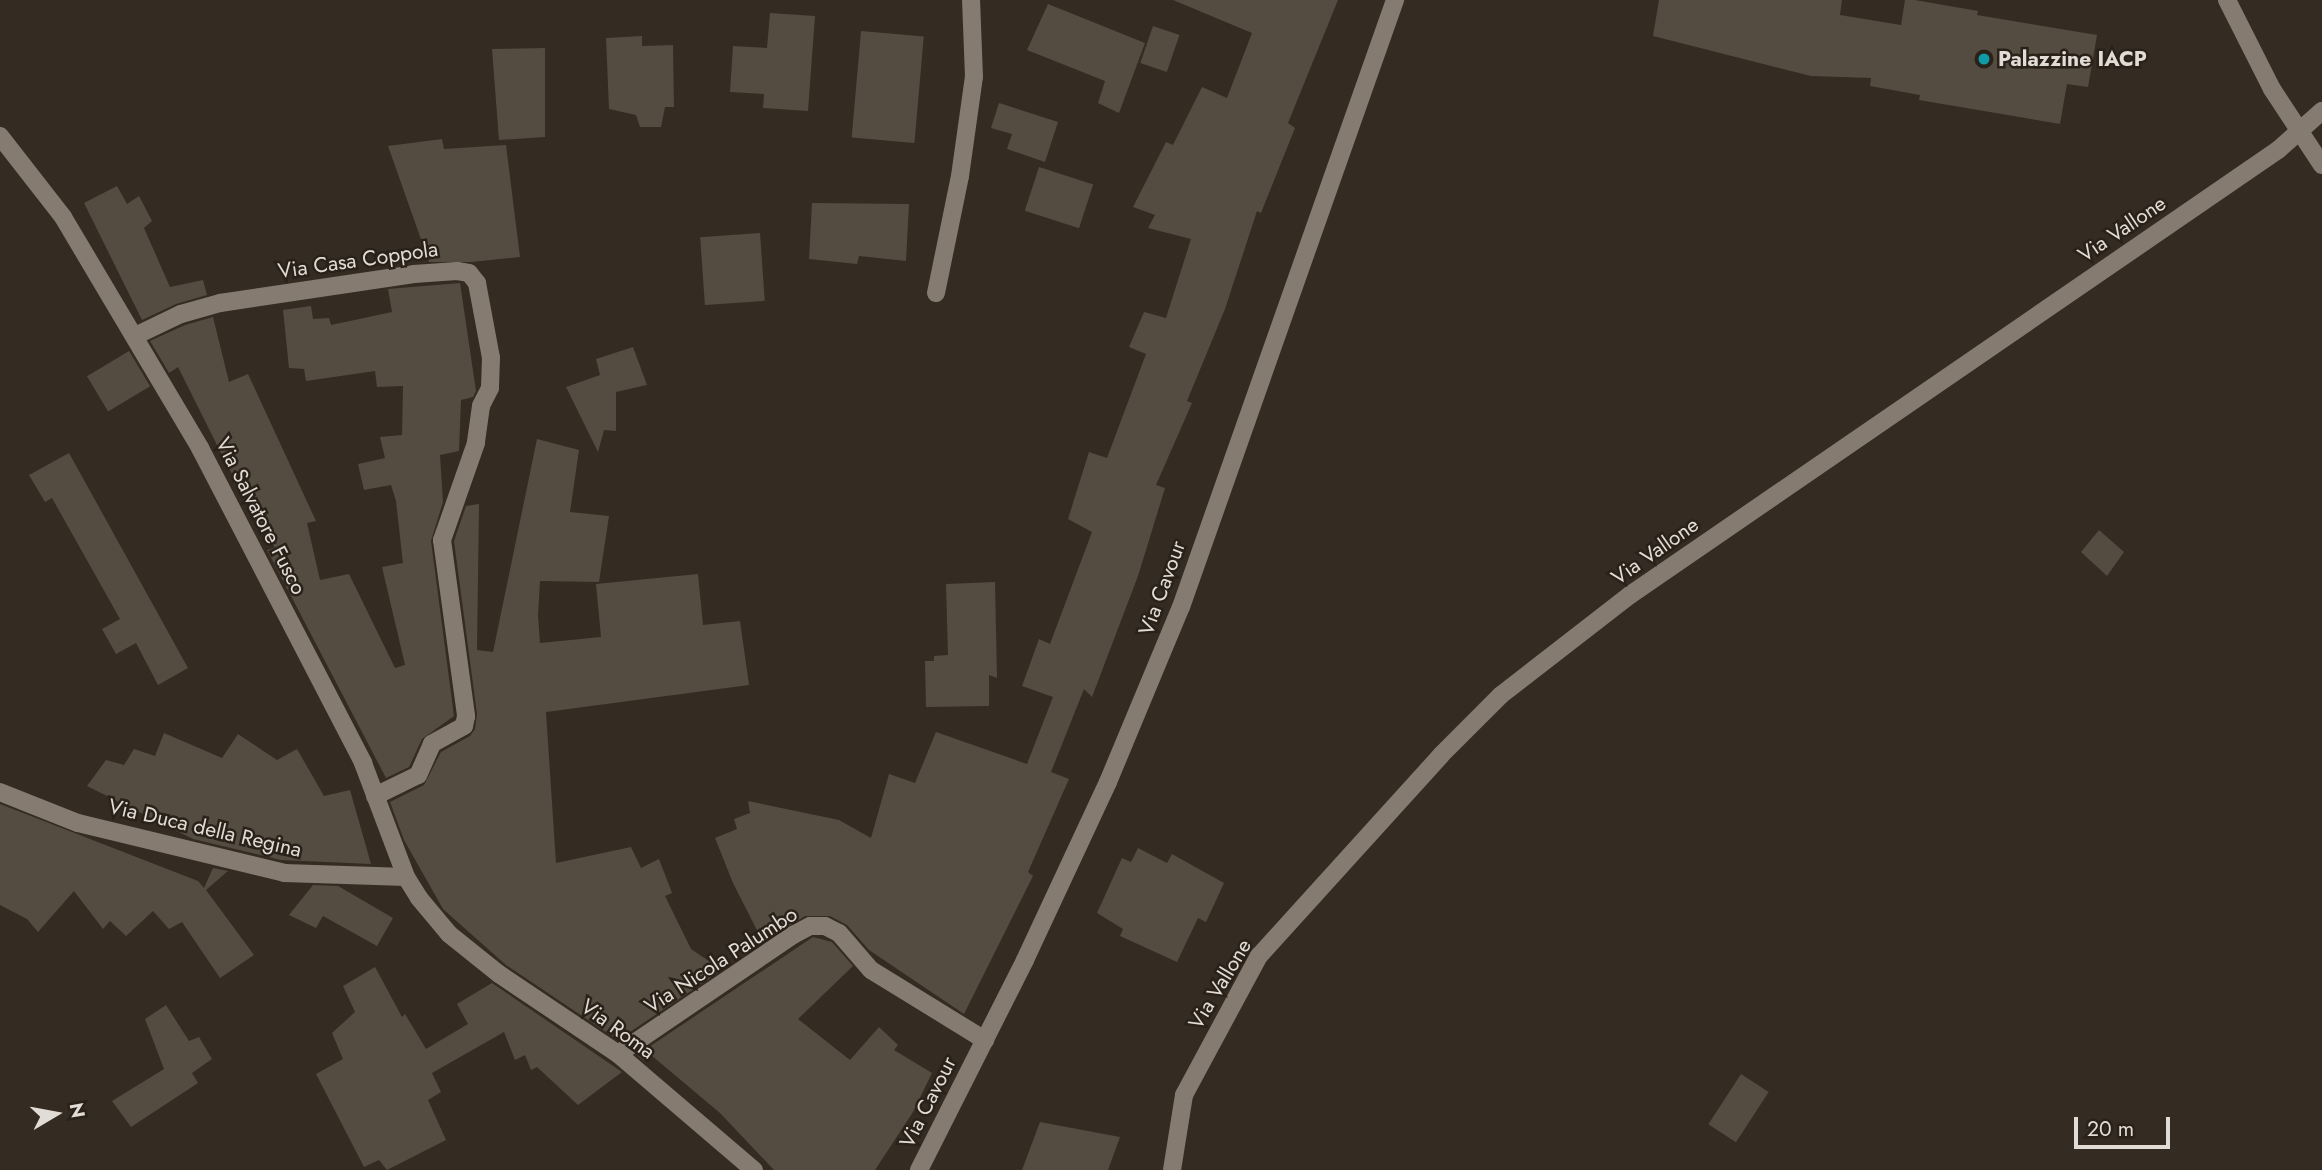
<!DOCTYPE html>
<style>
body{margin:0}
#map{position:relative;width:2322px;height:1170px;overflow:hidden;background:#342b22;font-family:Jost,sans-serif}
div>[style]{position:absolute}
.building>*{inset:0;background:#544c41;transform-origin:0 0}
.minor>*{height:18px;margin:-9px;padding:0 9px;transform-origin:9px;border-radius:9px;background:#867b71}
.tertiary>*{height:18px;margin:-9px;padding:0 9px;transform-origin:9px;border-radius:9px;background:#867b71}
.dots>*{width:19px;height:19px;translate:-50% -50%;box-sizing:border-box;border:4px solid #2a2119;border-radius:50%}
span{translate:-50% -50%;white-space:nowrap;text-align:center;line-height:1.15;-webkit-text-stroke:5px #2a2119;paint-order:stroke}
.poi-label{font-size:21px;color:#e2dcd6;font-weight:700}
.left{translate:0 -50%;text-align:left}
.street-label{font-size:21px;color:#e2dcd6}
.north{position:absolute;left:21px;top:1079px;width:70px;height:70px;-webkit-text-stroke:5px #2a2119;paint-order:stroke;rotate:80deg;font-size:19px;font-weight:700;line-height:28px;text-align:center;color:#e2dcd6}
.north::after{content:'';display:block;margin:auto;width:24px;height:32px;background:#e2dcd6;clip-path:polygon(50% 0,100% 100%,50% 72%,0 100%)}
.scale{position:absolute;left:2074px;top:1117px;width:96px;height:32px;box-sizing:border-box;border:4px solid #e2dcd6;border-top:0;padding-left:9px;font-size:21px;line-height:24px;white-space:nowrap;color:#e2dcd6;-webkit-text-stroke:5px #2a2119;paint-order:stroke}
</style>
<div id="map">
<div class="building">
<i style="clip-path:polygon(1173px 0,1338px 0,1288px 123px,1295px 128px,1261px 213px,1257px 211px,1225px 309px,1187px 401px,1192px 403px,1156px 485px,1165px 488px,1138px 576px,1092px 697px,1084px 689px,1051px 772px,1069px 779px,1028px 872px,1033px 876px,964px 1014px,869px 950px,847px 925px,830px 916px,805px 916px,763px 942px,733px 883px,715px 838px,737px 829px,734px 819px,750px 813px,748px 801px,839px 820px,871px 838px,889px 774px,915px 783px,936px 732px,1027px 764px,1053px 697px,1022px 686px,1039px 639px,1050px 644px,1092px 532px,1068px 519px,1089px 452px,1107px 458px,1146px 354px,1129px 347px,1144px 312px,1166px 318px,1191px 239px,1148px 228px,1155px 215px,1133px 207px,1166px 142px,1173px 145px,1202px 87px,1227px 98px,1252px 33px)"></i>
<i style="clip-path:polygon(1659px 0,1842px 0,1840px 15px,1901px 25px,1905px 0,1915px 0,1978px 11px,1977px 15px,2097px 35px,2088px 87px,2067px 84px,2060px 124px,1919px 100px,1920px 95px,1870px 86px,1871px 78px,1811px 76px,1653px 36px)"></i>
<i style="clip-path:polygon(1048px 4px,1145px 43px,1119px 113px,1098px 103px,1105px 81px,1027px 50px)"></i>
<i style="clip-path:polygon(770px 13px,815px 16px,808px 111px,763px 108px,764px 94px,730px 92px,733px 46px,767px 48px)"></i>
<i style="left:1153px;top:26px;width:28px;height:39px;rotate:19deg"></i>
<i style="left:861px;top:31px;width:63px;height:107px;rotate:5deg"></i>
<i style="clip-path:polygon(642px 36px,642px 46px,673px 45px,674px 107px,665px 107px,661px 127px,640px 127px,636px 115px,609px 109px,606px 38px)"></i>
<i style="clip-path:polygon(545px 48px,545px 137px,499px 140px,492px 49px)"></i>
<i style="clip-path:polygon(999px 103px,1058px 122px,1045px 162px,1007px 149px,1012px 134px,991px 128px)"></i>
<i style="clip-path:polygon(442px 139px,444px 149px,506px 145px,520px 257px,471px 262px,429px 262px,388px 146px)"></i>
<i style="left:1039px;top:167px;width:57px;height:46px;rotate:18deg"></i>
<i style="clip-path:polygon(117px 186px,127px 204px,139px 196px,152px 221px,144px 228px,170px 287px,203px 280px,207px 295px,176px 304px,142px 320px,84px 203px)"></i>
<i style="clip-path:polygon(812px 203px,909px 204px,906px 261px,859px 256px,857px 264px,809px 259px)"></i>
<i style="left:760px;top:233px;width:68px;height:60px;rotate:86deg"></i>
<i style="clip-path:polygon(460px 283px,476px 391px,473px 397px,461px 400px,459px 451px,440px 455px,443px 502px,431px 541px,454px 716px,422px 739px,409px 767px,386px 778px,267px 550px,275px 548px,227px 465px,178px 367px,169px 373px,150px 341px,185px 325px,213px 317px,229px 382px,248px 374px,316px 521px,307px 523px,320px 580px,349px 574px,395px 668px,405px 665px,382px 567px,403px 563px,396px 501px,391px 485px,364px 490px,358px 464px,385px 458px,380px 437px,402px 435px,403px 386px,377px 387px,375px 371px,306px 381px,304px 369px,289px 368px,283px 310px,311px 306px,313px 319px,329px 318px,331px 325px,392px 312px,388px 289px)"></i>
<i style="clip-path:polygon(633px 347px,647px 385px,616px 392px,616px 431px,604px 430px,598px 452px,566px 387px,600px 375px,596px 359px)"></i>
<i style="left:129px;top:351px;width:41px;height:49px;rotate:59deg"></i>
<i style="clip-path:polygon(537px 439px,579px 450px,570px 512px,609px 516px,599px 582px,540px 581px,538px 616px,540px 643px,601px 637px,596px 584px,698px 574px,703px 625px,740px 621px,749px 685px,546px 712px,556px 863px,631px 847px,641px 868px,659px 859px,672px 893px,665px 896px,691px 949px,722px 970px,618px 1040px,506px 965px,443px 909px,404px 840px,390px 802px,424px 785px,441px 752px,470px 736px,475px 729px,477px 714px,454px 541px,466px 506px,479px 504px,477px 650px,493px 652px)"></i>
<i style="clip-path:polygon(69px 453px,188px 668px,158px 685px,136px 643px,116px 654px,102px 629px,120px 619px,52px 498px,45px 502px,29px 475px)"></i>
<i style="clip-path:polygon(2099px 530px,2124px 552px,2107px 576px,2081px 552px)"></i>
<i style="clip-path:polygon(995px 582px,997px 678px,989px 675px,989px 706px,926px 707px,925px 661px,934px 661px,934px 656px,948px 655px,946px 584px)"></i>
<i style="clip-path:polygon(164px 733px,222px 758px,238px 734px,277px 760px,297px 749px,324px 796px,350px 790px,371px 864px,281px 860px,193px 839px,87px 786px,106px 760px,124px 765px,134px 749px,155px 756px)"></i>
<i style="clip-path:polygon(0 804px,198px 881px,204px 888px,213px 868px,228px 871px,206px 890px,254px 955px,220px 978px,182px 922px,169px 929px,153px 911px,126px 936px,110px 921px,103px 929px,74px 891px,38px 932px,27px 919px,0 905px)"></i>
<i style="clip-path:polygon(1138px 848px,1167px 863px,1172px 854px,1224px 883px,1206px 922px,1198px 918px,1177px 962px,1120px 936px,1123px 929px,1097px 913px,1122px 858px,1131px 862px)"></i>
<i style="clip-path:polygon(313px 885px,338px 886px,393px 918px,377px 946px,323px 916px,316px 928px,289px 915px)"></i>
<i style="clip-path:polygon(813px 937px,832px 942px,853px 966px,798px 1019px,850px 1060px,879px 1027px,898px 1045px,894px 1050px,932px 1073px,913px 1112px,875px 1170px,774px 1170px,720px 1113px,651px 1055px,643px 1060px,637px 1055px)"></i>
<i style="clip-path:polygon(375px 967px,402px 1017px,405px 1014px,426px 1049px,468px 1024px,457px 1004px,492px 983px,622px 1072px,578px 1105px,537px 1067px,531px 1070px,525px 1055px,515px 1060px,504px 1032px,432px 1073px,441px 1092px,428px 1100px,446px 1140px,387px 1170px,379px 1160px,364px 1167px,316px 1074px,343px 1059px,332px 1033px,355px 1012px,343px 986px)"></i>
<i style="clip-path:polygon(166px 1005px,189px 1041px,199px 1037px,212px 1059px,192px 1073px,198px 1083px,131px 1127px,112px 1101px,164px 1069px,145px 1019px)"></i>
<i style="left:1741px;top:1074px;width:33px;height:60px;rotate:33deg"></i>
<i style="clip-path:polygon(1040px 1122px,1120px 1137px,1108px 1170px,1022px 1170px)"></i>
</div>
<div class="minor">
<i style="left:2227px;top:0;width:100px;rotate:63.2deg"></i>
<i style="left:2272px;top:89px;width:91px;rotate:56.7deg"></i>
<i style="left:936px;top:293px;width:119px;rotate:-78.4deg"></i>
<i style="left:960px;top:176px;width:100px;rotate:-82deg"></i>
<i style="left:974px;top:77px;width:77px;rotate:-92.2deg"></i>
<i style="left:135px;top:336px;width:51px;rotate:-25.6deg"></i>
<i style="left:181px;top:314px;width:41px;rotate:-15.8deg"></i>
<i style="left:220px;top:303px;width:196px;rotate:-8.5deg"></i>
<i style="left:414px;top:274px;width:43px;rotate:-4deg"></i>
<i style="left:457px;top:271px;width:12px;rotate:9deg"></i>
<i style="left:469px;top:273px;width:13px;rotate:51deg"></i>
<i style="left:477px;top:283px;width:76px;rotate:79.4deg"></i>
<i style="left:491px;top:358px;width:30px;rotate:92deg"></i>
<i style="left:490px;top:388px;width:20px;rotate:117deg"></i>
<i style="left:481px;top:406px;width:37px;rotate:98deg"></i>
<i style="left:476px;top:443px;width:103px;rotate:109.3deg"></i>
<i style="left:442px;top:540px;width:178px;rotate:82.2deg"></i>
<i style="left:466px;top:716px;width:10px;rotate:101deg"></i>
<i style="left:464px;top:726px;width:37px;rotate:151deg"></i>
<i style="left:432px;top:744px;width:34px;rotate:114deg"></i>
<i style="left:418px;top:775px;width:48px;rotate:154deg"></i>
<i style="left:0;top:792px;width:84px;rotate:21.7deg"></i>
<i style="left:78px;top:823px;width:212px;rotate:13.6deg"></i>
<i style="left:284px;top:873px;width:122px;rotate:1.9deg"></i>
<i style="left:618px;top:1054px;width:212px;rotate:-34.2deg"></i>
<i style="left:793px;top:935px;width:19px;rotate:-28deg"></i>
<i style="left:810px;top:926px;width:15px"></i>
<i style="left:825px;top:926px;width:16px;rotate:27deg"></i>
<i style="left:839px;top:933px;width:49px;rotate:49.1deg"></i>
<i style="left:871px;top:970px;width:134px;rotate:31.6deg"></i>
<i style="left:919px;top:1170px;width:235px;rotate:-63.2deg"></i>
<i style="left:1025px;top:960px;width:196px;rotate:-65deg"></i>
<i style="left:1108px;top:782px;width:190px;rotate:-67.4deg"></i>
<i style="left:1181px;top:607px;width:644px;rotate:-70.58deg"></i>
<i style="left:1172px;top:1170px;width:76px;rotate:-80.9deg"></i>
<i style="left:1184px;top:1095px;width:158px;rotate:-61.7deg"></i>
<i style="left:1259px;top:956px;width:271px;rotate:-47.8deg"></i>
<i style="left:1441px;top:755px;width:85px;rotate:-45deg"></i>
<i style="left:1501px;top:695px;width:163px;rotate:-37.8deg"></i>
<i style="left:1630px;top:595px;width:786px;rotate:-34.48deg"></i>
<i style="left:2278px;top:150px;width:59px;rotate:-41.6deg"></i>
</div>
<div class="tertiary">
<i style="left:0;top:136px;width:103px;rotate:52.1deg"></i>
<i style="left:63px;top:217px;width:269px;rotate:59.3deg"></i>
<i style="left:200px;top:448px;width:355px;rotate:62.6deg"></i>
<i style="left:363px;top:763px;width:122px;rotate:69.3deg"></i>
<i style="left:406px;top:877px;width:25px;rotate:58deg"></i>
<i style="left:419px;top:898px;width:47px;rotate:50.2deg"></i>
<i style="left:449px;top:934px;width:64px;rotate:38.7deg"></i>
<i style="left:499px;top:974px;width:143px;rotate:33.9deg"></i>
<i style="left:618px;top:1054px;width:179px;rotate:40.5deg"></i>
</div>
<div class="dots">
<i style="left:1984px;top:59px;background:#0f9aa8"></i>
</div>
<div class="poi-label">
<span class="left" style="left:1998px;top:59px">Palazzine IACP</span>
</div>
<div class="street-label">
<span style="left:2122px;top:229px;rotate:-34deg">Via Vallone</span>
<span style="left:358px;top:260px;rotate:-8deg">Via Casa Coppola</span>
<span style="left:261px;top:516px;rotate:63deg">Via Salvatore Fusco</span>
<span style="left:1655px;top:551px;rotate:-35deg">Via Vallone</span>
<span style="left:1162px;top:588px;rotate:-70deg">Via Cavour</span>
<span style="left:205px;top:828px;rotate:13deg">Via Duca della Regina</span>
<span style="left:721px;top:960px;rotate:-33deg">Via Nicola Palumbo</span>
<span style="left:1220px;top:984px;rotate:-59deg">Via Vallone</span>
<span style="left:618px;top:1029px;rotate:36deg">Via Roma</span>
<span style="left:928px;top:1102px;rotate:-63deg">Via Cavour</span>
</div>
<div class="north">N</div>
<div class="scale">20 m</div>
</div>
